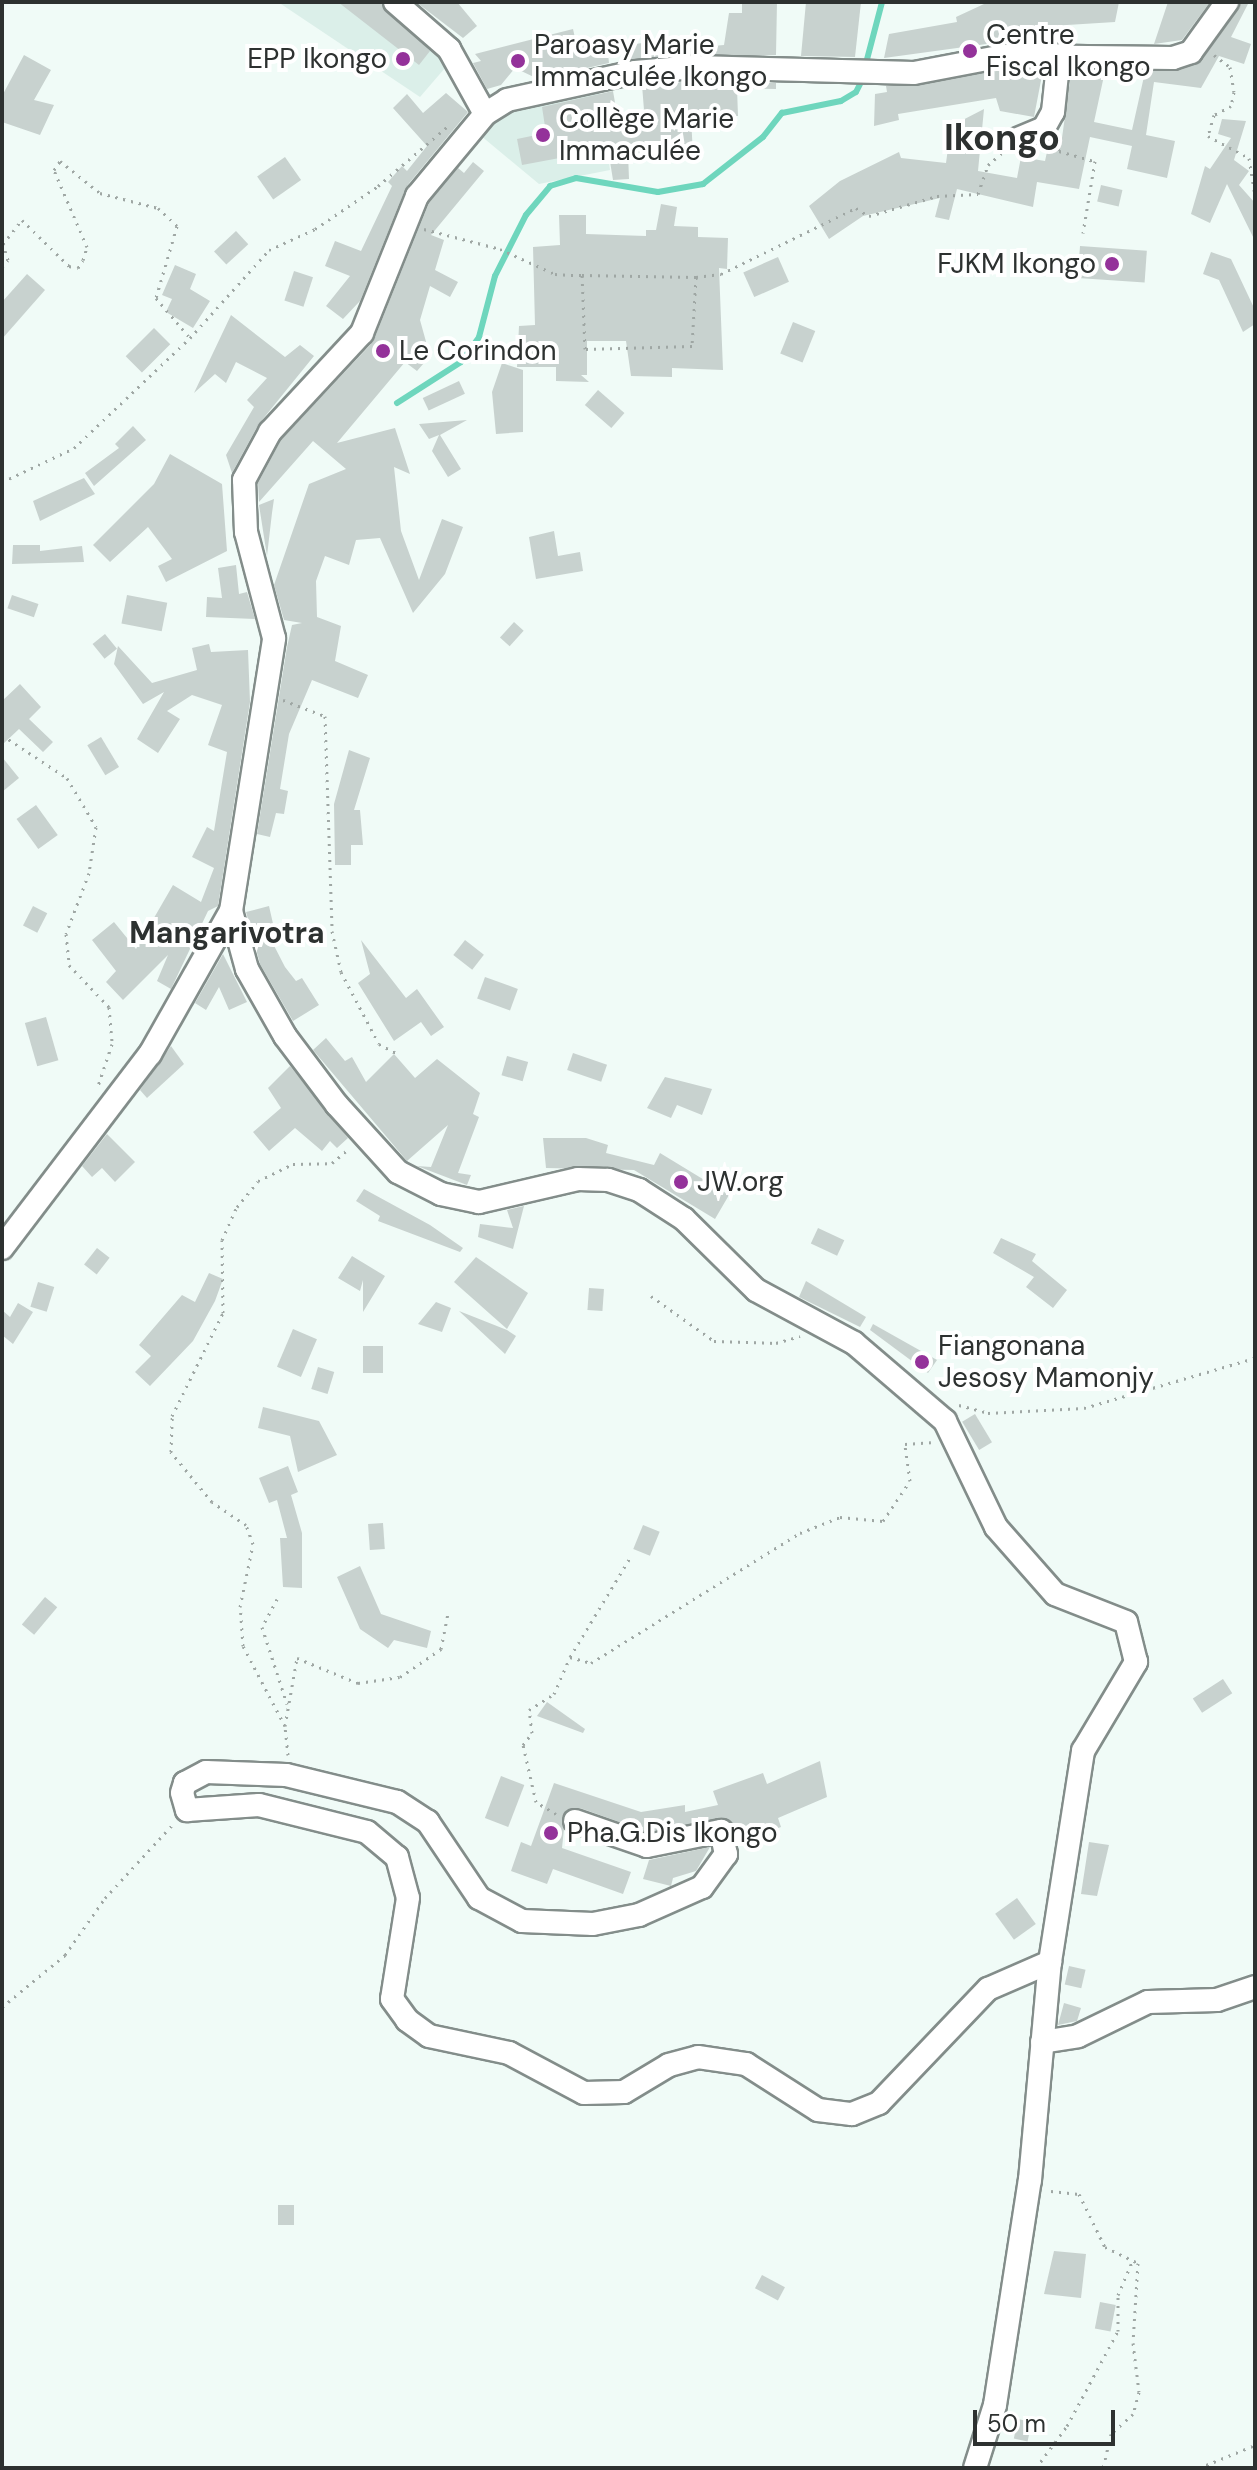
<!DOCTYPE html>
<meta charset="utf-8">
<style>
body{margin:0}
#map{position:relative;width:1257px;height:2470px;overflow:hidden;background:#f0fbf7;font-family:"DM Sans",sans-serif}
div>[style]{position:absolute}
.built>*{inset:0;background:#dbefe9}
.stream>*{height:6px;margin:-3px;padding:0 3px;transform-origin:3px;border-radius:3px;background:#6ed6bd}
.building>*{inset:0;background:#c8d2cf;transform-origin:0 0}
.path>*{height:3px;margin-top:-1.5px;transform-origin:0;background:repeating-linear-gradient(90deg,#9fa7a4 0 2px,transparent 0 8px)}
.roads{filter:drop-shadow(2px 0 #838d8a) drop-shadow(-2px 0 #838d8a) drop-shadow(0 2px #838d8a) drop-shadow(0 -2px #838d8a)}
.minor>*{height:22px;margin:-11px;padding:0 11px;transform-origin:11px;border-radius:11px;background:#fff}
.dots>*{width:22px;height:22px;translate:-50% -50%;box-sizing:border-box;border:4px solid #fff;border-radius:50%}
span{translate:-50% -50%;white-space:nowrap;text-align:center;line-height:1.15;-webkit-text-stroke:8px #fff;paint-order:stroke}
.poi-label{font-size:28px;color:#2d3130}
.left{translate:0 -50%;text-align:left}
.right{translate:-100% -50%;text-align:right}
.neighbourhood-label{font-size:30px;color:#2d3130;font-weight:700}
.district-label{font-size:36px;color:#2d3130;font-weight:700}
.frame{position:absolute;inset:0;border:4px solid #2d3130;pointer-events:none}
.scale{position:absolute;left:973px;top:2410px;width:142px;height:36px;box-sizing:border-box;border:4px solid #2d3130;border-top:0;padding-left:10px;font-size:24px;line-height:28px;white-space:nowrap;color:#2d3130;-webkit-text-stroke:6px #fff;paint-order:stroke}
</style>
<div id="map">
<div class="built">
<i style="clip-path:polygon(278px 2px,385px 2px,443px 49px,445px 68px,420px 97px)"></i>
<i style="clip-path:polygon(598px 85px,610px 170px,539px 184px,480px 135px,496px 112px)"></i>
</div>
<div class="stream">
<i style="left:865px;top:67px;width:67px;rotate:-75.3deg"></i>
<i style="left:397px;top:403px;width:76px;rotate:-32.6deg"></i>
<i style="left:461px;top:362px;width:31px;rotate:-54deg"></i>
<i style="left:479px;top:337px;width:63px;rotate:-75.3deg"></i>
<i style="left:495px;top:276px;width:68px;rotate:-63.1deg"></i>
<i style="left:526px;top:215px;width:38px;rotate:-50deg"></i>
<i style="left:550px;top:186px;width:27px;rotate:-17deg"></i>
<i style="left:576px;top:178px;width:83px;rotate:9.7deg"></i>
<i style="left:658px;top:192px;width:46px;rotate:-10.1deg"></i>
<i style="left:703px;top:184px;width:76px;rotate:-38.1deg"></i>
<i style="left:763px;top:137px;width:31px;rotate:-52deg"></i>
<i style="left:782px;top:113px;width:60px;rotate:-11.5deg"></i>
<i style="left:841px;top:101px;width:17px;rotate:-31deg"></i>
<i style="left:856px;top:92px;width:16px;rotate:-63deg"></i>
</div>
<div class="building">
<i style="clip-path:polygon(338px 2px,381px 2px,430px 51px,419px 65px)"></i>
<i style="clip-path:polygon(416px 2px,457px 2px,477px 26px,463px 38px)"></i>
<i style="clip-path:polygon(742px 2px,777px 2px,776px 55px,630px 59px,628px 45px,664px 40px,665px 50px,724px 45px,729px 13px,742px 13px)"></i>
<i style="clip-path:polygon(806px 2px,861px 2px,855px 57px,801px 56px)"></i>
<i style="clip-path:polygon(1119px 2px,1115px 22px,1051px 26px,1051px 43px,1001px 42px,884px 58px,889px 34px,957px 22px,956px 17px,984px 4px)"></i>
<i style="clip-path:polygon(1168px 2px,1210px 2px,1182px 40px,1154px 44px)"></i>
<i style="clip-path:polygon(1241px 2px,1249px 2px,1231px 37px,1251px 44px,1244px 64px,1219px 56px,1201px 88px,1154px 82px,1146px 135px,1175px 141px,1167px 178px,1127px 169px,1132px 146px,1090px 137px,1079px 189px,1037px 182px,1033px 207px,957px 189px,949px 220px,935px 217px,940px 198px,863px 216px,829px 239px,809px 206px,840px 181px,899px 152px,901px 158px,946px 163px,951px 126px,984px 109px,978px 171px,1017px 178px,1021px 157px,1045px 161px,1049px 143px,1061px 145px,1071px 73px,1078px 71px,1105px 71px,1094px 122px,1132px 130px,1145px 72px,1196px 65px)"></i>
<i style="clip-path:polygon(573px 29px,577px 47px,593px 43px,596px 55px,608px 54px,609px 63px,538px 79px,515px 68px,501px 85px,487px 89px,473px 63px,481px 61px,475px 54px)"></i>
<i style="clip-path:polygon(24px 55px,51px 70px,34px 100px,54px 105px,40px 135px,2px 122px,2px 96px)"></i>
<i style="clip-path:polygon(1004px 70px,1043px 70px,1034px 117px,1000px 111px,996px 98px,898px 114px,899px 120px,874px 126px,875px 94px,887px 92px,886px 86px)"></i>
<i style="clip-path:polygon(695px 81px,776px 83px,776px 89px,737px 88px,738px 116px,691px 117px,693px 155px,628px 153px,629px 179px,613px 180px,608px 149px,522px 165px,517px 139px,546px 133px,542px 107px,613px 91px,617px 114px,644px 110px,642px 85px)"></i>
<i style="clip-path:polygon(446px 93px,468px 112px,406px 187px,360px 301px,343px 319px,326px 306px,350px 276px,325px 266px,335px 241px,361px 251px,392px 186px,388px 182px,402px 166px,407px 171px,427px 146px,393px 108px,407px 94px,423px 113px)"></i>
<i style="clip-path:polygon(1222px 119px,1246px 121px,1234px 160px,1249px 171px,1239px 185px,1255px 203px,1255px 241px,1227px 184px,1210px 223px,1191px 214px,1205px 166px,1210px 169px,1231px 138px,1218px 134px)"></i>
<i style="left:285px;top:157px;width:28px;height:34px;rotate:55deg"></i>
<i style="clip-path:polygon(473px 162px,484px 171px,431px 235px,444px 240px,435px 270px,458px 282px,450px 297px,430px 286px,420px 320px,430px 356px,417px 371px,405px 362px,337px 443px,395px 428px,410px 474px,394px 467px,401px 531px,419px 580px,442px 519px,463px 527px,445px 574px,413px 613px,380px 538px,356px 540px,349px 565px,325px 556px,316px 581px,317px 617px,341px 626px,335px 661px,368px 675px,358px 698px,312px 680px,289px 734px,280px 789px,288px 791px,284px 814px,276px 813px,270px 837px,257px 834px,287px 647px,292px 625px,302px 623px,284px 620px,274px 585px,309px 484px,346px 469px,313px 441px,259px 502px,258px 483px,281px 440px,373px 342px,429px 203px,458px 168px,464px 173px)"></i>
<i style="left:1101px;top:185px;width:22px;height:17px;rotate:13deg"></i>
<i style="clip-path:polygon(661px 204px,677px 207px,674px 226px,698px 227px,698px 237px,728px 238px,727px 269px,719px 268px,723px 370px,672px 368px,672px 377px,631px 376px,626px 341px,587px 341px,587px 375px,581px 375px,589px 382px,556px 381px,556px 367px,517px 367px,519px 326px,535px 325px,533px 247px,560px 245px,559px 215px,586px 215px,586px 234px,646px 236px,646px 230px,656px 230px)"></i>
<i style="left:236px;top:231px;width:18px;height:30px;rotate:47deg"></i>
<i style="left:1080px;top:246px;width:67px;height:32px;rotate:4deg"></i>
<i style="clip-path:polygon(1211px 252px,1231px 259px,1255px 310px,1255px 324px,1243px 332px,1219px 280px,1203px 274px)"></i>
<i style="left:778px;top:257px;width:27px;height:38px;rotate:66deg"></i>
<i style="clip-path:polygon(175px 265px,196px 274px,190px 289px,210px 301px,193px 328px,166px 312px,172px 299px,162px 295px)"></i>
<i style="left:294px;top:271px;width:20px;height:31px;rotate:18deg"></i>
<i style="clip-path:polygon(27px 274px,45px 290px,2px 339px,2px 302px)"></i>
<i style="clip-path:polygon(231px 315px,285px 357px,300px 345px,314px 356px,258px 425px,232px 473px,226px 455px,254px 407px,247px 400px,267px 378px,236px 362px,226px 383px,215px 374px,194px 393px)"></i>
<i style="left:793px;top:322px;width:24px;height:34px;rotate:22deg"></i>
<i style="left:154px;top:328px;width:23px;height:40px;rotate:45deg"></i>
<i style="clip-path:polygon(502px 363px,523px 370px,523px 432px,496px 434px,492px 392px)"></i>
<i style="left:459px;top:381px;width:14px;height:40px;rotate:65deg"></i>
<i style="left:598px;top:390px;width:35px;height:20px;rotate:41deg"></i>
<i style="clip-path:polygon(467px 420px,440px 435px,461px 469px,448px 477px,432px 451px,439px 435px,429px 439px,419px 424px)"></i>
<i style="clip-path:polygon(133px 426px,146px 440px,94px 486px,85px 473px,119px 448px,115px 444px)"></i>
<i style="clip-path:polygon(170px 454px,222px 484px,227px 551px,166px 582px,158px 566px,172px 559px,148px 527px,110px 562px,93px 545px,154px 484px)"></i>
<i style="clip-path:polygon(84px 478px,95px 494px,40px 521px,33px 501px)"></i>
<i style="clip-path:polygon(274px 499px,272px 513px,267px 556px,259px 505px)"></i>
<i style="clip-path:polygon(554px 531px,558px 556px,580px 552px,583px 571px,536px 579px,529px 537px)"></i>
<i style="clip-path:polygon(13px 545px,40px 545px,40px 551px,82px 546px,84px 562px,12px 564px)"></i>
<i style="clip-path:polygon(236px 565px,239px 594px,247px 592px,255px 619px,206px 617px,207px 597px,222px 598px,218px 568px)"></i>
<i style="left:12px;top:595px;width:28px;height:14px;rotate:19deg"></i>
<i style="left:127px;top:595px;width:41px;height:29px;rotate:11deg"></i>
<i style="left:514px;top:622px;width:13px;height:21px;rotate:42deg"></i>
<i style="left:105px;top:634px;width:19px;height:16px;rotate:51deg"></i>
<i style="clip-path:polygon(209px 644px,211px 652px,248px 650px,250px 702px,218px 906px,208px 911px,171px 989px,157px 981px,168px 955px,123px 1000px,106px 982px,116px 971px,92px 940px,114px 922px,136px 949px,173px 885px,201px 902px,214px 868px,192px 857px,207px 827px,214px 831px,227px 752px,208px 745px,222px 705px,192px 695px,167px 711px,180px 719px,158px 753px,137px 739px,164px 692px,143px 704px,114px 664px,118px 646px,152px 683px,197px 670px,192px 648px)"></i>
<i style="clip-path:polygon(20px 684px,41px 707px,29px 719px,53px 742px,43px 752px,19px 729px,2px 745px,2px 701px)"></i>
<i style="left:101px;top:737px;width:35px;height:16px;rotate:59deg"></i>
<i style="clip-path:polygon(349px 750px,370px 758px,354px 810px,360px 810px,363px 845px,351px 845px,351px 865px,335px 865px,334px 804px)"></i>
<i style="clip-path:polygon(2px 757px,19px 778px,2px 792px)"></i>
<i style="left:36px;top:805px;width:37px;height:24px;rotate:54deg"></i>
<i style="left:33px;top:906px;width:16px;height:22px;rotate:27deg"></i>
<i style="clip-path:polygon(269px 906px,274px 928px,266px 930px,285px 967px,296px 981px,302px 978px,319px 1005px,293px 1021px,260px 964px,246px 912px)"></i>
<i style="clip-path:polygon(361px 940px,406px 998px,417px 989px,444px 1027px,431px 1036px,421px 1022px,394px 1041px,358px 983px,370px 974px)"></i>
<i style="left:465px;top:940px;width:24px;height:19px;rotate:38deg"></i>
<i style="clip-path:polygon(223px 954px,247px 1002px,229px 1010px,219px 987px,206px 1010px,195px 1003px)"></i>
<i style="left:485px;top:977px;width:35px;height:23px;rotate:20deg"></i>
<i style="left:46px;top:1017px;width:45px;height:22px;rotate:74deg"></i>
<i style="clip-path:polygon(326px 1038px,345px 1061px,352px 1057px,366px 1082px,394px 1054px,415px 1078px,437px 1059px,480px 1093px,473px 1114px,479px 1117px,458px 1173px,471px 1175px,467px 1185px,417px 1166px,431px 1167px,448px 1125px,407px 1161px,313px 1050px)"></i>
<i style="clip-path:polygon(171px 1046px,184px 1064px,147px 1098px,140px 1090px)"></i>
<i style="left:573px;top:1053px;width:36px;height:18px;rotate:19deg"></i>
<i style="left:507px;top:1056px;width:22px;height:20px;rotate:16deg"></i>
<i style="clip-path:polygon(290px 1066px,348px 1138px,337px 1148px,330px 1141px,322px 1151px,295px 1128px,269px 1151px,253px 1132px,281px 1108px,268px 1088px)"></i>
<i style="clip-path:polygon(665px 1077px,712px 1089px,702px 1115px,677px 1105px,671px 1118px,647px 1108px)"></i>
<i style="clip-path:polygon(107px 1134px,135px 1162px,115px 1182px,102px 1168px,92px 1177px,82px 1166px)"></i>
<i style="clip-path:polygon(543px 1138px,586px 1138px,608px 1145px,606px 1153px,654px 1165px,660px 1153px,729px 1195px,715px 1219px,634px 1170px,546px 1168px)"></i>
<i style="clip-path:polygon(364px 1189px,430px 1225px,463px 1248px,460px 1252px,378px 1221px,380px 1216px,356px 1201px)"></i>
<i style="clip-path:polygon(524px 1206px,513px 1249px,478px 1237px,480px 1224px,513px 1228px,507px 1210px)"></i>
<i style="left:818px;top:1228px;width:29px;height:17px;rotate:25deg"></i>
<i style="clip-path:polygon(1001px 1238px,1036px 1254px,1032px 1261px,1067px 1290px,1053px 1308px,1026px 1287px,1034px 1277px,993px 1253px)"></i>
<i style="left:97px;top:1248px;width:16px;height:21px;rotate:38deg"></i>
<i style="clip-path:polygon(352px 1256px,385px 1276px,363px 1312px,363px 1280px,360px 1291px,338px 1278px)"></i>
<i style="clip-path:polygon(476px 1257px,528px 1293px,507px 1329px,454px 1282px)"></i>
<i style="clip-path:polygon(209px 1273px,223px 1279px,215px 1301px,193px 1341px,150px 1386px,135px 1372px,151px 1356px,139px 1345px,182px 1295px,195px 1302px)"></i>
<i style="clip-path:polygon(806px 1281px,866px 1317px,860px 1327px,799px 1297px)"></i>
<i style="left:38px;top:1282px;width:17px;height:26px;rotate:17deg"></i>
<i style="left:589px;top:1288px;width:15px;height:22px;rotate:4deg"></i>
<i style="clip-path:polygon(436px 1302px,451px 1308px,442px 1332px,418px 1324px)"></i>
<i style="clip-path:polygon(18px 1303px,33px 1312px,13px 1344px,2px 1335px,2px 1310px,10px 1317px)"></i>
<i style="clip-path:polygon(459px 1311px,507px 1330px,516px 1336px,505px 1354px)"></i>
<i style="clip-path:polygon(873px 1324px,937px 1360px,928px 1373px,870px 1330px)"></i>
<i style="left:293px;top:1329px;width:26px;height:41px;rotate:23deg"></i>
<i style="left:363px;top:1346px;width:20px;height:27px"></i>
<i style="left:318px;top:1367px;width:17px;height:23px;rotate:17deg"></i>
<i style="clip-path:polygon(263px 1407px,319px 1421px,337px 1455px,298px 1472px,290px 1436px,258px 1428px)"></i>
<i style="left:975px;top:1414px;width:33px;height:15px;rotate:59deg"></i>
<i style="clip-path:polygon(288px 1466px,298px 1492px,291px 1495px,302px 1533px,302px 1588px,283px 1587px,280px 1538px,287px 1538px,277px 1500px,269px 1503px,259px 1478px)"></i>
<i style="left:383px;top:1523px;width:26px;height:15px;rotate:86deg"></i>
<i style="left:643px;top:1525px;width:18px;height:26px;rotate:22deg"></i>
<i style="clip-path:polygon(360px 1566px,381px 1614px,431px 1631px,427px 1648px,394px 1640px,388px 1648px,360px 1629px,337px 1577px)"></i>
<i style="left:45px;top:1597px;width:16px;height:36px;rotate:40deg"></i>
<i style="left:1223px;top:1679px;width:17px;height:36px;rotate:57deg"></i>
<i style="clip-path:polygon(547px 1702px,585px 1729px,583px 1733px,537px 1716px)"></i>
<i style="clip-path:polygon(820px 1761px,827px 1797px,778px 1818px,781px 1827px,738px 1842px,725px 1818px,648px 1832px,580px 1808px,566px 1810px,562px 1848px,631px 1872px,623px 1894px,553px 1869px,547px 1884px,511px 1871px,521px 1842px,531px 1846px,554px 1783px,641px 1812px,685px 1805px,685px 1812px,718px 1805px,713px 1791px,763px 1773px,767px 1784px)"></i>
<i style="left:501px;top:1776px;width:25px;height:45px;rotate:21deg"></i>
<i style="clip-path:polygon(1089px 1842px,1109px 1845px,1097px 1896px,1081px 1894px)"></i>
<i style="clip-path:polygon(710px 1847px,696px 1871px,673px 1878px,671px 1886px,643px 1879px,649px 1860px)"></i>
<i style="left:1017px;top:1898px;width:32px;height:27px;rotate:54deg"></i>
<i style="left:1069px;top:1966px;width:17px;height:19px;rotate:13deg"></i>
<i style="clip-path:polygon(1064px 2003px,1081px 2008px,1077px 2021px,1058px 2025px)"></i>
<i style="left:278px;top:2205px;width:16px;height:20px"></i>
<i style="clip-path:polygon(1054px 2251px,1086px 2254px,1081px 2298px,1044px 2294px)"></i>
<i style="left:762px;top:2275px;width:26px;height:15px;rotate:28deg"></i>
<i style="left:1100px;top:2302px;width:16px;height:27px;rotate:11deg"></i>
<i style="left:1018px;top:2419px;width:14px;height:20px;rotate:12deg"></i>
</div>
<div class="path">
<i style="left:1214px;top:55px;width:20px;rotate:37deg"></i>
<i style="left:1230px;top:67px;width:25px;rotate:81deg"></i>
<i style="left:1234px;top:92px;width:14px;rotate:102deg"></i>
<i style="left:1231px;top:106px;width:19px;rotate:152deg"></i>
<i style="left:1214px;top:115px;width:22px;rotate:106deg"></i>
<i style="left:1208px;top:136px;width:47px;rotate:28.2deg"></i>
<i style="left:1249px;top:158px;width:36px;rotate:81deg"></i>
<i style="left:1060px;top:141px;width:10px;rotate:96deg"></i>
<i style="left:1059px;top:151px;width:37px;rotate:16deg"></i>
<i style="left:1095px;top:161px;width:73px;rotate:99.5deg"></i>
<i style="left:424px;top:229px;width:79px;rotate:14.7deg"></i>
<i style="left:500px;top:249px;width:60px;rotate:24.4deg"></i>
<i style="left:555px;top:274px;width:16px;rotate:4deg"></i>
<i style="left:571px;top:275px;width:11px"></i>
<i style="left:582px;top:275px;width:114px;rotate:1deg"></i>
<i style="left:696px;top:277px;width:69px;rotate:93.3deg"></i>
<i style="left:692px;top:346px;width:107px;rotate:178.4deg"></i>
<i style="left:585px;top:349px;width:74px;rotate:-92.3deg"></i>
<i style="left:2px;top:267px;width:9px;rotate:-49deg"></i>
<i style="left:8px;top:260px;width:17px;rotate:-107deg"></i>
<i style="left:3px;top:244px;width:31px;rotate:-52deg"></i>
<i style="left:22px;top:220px;width:66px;rotate:44.4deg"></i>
<i style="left:69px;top:266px;width:9px;rotate:13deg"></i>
<i style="left:78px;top:268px;width:9px;rotate:-58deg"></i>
<i style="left:83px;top:260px;width:14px;rotate:-73deg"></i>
<i style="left:87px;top:247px;width:84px;rotate:-113.2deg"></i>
<i style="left:54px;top:170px;width:11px;rotate:-56deg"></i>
<i style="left:60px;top:161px;width:51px;rotate:38.7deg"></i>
<i style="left:100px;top:193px;width:60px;rotate:14.5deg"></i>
<i style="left:158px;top:208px;width:26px;rotate:43deg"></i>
<i style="left:177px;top:226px;width:75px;rotate:106.3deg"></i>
<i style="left:156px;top:298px;width:52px;rotate:49.6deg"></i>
<i style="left:696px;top:277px;width:25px;rotate:-7deg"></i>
<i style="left:721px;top:274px;width:150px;rotate:-26.1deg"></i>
<i style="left:856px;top:208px;width:15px;rotate:32deg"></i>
<i style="left:869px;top:216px;width:71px;rotate:-16.4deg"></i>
<i style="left:937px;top:196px;width:41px;rotate:-2.8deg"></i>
<i style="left:978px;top:194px;width:31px;rotate:-71deg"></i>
<i style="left:988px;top:165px;width:20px;rotate:-41deg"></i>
<i style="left:2px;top:482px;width:80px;rotate:-25.3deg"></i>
<i style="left:74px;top:448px;width:160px;rotate:-43.5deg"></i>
<i style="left:190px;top:338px;width:118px;rotate:-48.1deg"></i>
<i style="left:269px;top:250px;width:51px;rotate:-24.5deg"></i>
<i style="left:315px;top:229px;width:76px;rotate:-34.3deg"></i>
<i style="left:378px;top:186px;width:92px;rotate:-40.6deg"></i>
<i style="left:283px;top:700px;width:45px;rotate:20.9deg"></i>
<i style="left:325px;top:716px;width:215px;rotate:88.1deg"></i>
<i style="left:332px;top:931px;width:42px;rotate:77.6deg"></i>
<i style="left:341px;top:972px;width:81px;rotate:62.2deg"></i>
<i style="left:379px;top:1044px;width:19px;rotate:28deg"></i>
<i style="left:2px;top:735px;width:78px;rotate:33.5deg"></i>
<i style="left:67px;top:778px;width:57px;rotate:59.4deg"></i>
<i style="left:96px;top:827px;width:47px;rotate:98.7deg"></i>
<i style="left:89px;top:873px;width:65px;rotate:110.7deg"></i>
<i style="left:66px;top:934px;width:31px;rotate:84deg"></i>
<i style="left:69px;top:965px;width:58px;rotate:46.4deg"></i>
<i style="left:109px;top:1007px;width:37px;rotate:85deg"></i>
<i style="left:112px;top:1044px;width:47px;rotate:108.4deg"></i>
<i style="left:651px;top:1296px;width:77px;rotate:35.5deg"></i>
<i style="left:714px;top:1341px;width:62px;rotate:1.8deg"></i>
<i style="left:776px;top:1343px;width:25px;rotate:-16deg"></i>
<i style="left:959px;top:1405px;width:30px;rotate:15deg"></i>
<i style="left:988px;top:1413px;width:96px;rotate:-3deg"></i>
<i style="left:1084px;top:1408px;width:178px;rotate:-16.3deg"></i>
<i style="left:277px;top:1599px;width:32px;rotate:118deg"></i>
<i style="left:262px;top:1627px;width:81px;rotate:72deg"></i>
<i style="left:570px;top:1657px;width:116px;rotate:-58.8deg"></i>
<i style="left:285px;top:1726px;width:69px;rotate:-80deg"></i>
<i style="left:297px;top:1658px;width:66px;rotate:22.3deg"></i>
<i style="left:358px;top:1683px;width:42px;rotate:-8.1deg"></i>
<i style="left:400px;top:1677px;width:50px;rotate:-34.3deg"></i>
<i style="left:441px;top:1649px;width:36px;rotate:-79deg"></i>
<i style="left:288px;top:1755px;width:29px;rotate:-96deg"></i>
<i style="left:285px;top:1726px;width:90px;rotate:-117.7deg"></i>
<i style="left:243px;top:1646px;width:39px;rotate:-94deg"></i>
<i style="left:240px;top:1607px;width:64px;rotate:-78.3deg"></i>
<i style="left:253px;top:1544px;width:20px;rotate:-110deg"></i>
<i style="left:246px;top:1525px;width:41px;rotate:-145.9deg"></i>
<i style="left:212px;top:1502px;width:65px;rotate:-129.4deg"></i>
<i style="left:171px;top:1452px;width:36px;rotate:-88deg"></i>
<i style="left:172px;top:1416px;width:115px;rotate:-63.7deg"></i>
<i style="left:223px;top:1313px;width:73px;rotate:-90.8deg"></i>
<i style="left:222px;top:1240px;width:36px;rotate:-66deg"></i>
<i style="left:237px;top:1207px;width:33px;rotate:-51deg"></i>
<i style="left:258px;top:1181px;width:39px;rotate:-26deg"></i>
<i style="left:293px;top:1164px;width:39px;rotate:-1deg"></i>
<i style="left:332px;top:1163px;width:23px;rotate:-40deg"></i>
<i style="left:556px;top:1814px;width:23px;rotate:-149deg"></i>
<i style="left:536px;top:1802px;width:58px;rotate:-102.8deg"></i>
<i style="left:523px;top:1745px;width:15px;rotate:-53deg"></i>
<i style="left:532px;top:1733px;width:23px;rotate:-97deg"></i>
<i style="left:529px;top:1710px;width:30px;rotate:-33deg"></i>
<i style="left:554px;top:1694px;width:40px;rotate:-66.6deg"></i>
<i style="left:570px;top:1657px;width:22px;rotate:16deg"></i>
<i style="left:591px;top:1663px;width:246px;rotate:-31.9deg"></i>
<i style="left:800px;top:1533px;width:43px;rotate:-21.8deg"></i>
<i style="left:840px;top:1517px;width:43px;rotate:5.3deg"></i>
<i style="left:883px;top:1521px;width:48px;rotate:-56deg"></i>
<i style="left:910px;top:1481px;width:37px;rotate:-98deg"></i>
<i style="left:905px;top:1444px;width:26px;rotate:-4deg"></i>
<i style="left:2px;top:2007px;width:82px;rotate:-39.5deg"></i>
<i style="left:65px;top:1955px;width:70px;rotate:-54.9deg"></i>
<i style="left:105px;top:1898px;width:100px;rotate:-47.4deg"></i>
<i style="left:1051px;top:2191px;width:28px;rotate:6deg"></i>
<i style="left:1079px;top:2194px;width:59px;rotate:63.9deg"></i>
<i style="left:1105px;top:2247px;width:37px;rotate:26deg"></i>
<i style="left:1138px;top:2263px;width:80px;rotate:93.6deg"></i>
<i style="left:1133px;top:2343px;width:49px;rotate:83deg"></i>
<i style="left:1139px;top:2392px;width:23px;rotate:105deg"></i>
<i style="left:1133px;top:2414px;width:30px;rotate:138deg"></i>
<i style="left:1111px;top:2434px;width:35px;rotate:103deg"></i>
<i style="left:1036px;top:2468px;width:52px;rotate:-53.6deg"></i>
<i style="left:1067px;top:2426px;width:108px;rotate:-61.8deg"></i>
<i style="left:1118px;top:2331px;width:36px;rotate:-90deg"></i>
<i style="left:1118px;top:2295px;width:36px;rotate:-67deg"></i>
<i style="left:1199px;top:2468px;width:61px;rotate:-22.3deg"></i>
</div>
<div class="roads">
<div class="minor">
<i style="left:395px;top:2px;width:72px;rotate:41deg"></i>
<i style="left:449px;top:49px;width:74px;rotate:61deg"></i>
<i style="left:1018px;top:139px;width:28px;rotate:-23deg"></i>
<i style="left:1044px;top:128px;width:18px;rotate:-61deg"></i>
<i style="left:1053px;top:112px;width:57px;rotate:-84deg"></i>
<i style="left:2px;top:1248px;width:244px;rotate:-52.7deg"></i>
<i style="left:150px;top:1054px;width:164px;rotate:-60.5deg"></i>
<i style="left:575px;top:1821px;width:76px;rotate:19.1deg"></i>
<i style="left:647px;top:1846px;width:76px;rotate:-11.5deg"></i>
<i style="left:721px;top:1831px;width:24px;rotate:78deg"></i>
<i style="left:726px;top:1854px;width:41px;rotate:126deg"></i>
<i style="left:702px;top:1887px;width:69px;rotate:156deg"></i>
<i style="left:639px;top:1915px;width:47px;rotate:168.9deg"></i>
<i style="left:593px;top:1924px;width:71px;rotate:-177.6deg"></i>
<i style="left:522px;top:1921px;width:49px;rotate:-151.9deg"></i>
<i style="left:479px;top:1898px;width:92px;rotate:-123.9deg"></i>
<i style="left:428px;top:1822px;width:37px;rotate:-147deg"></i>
<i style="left:397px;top:1802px;width:114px;rotate:-166.3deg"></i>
<i style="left:286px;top:1775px;width:80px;rotate:-177.9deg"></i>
<i style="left:206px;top:1772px;width:24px;rotate:152deg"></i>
<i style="left:185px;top:1783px;width:10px;rotate:107deg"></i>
<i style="left:182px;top:1793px;width:18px;rotate:74deg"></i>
<i style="left:187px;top:1810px;width:72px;rotate:-4deg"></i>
<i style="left:259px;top:1805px;width:111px;rotate:14deg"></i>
<i style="left:367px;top:1832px;width:39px;rotate:40deg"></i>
<i style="left:397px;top:1857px;width:42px;rotate:75deg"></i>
<i style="left:408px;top:1898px;width:102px;rotate:99deg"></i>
<i style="left:392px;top:1999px;width:26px;rotate:54deg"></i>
<i style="left:407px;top:2020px;width:27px;rotate:36deg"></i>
<i style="left:429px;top:2036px;width:82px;rotate:12deg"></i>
<i style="left:509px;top:2053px;width:85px;rotate:28.1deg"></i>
<i style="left:584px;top:2093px;width:40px;rotate:-1.4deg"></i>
<i style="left:624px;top:2092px;width:52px;rotate:-31deg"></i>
<i style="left:669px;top:2065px;width:30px;rotate:-15deg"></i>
<i style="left:698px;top:2057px;width:49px;rotate:8.3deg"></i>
<i style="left:746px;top:2064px;width:85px;rotate:32.6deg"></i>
<i style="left:818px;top:2110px;width:34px;rotate:7deg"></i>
<i style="left:852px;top:2114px;width:29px;rotate:-22deg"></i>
<i style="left:879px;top:2103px;width:158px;rotate:-46.3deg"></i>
<i style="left:988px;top:1989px;width:68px;rotate:-23.5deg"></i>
<i style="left:1042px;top:2042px;width:36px;rotate:-9deg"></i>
<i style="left:1078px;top:2036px;width:78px;rotate:-25.9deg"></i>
<i style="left:1148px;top:2002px;width:69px;rotate:-1.7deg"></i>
<i style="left:1217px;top:2000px;width:40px;rotate:-18.9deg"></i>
<i style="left:975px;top:2468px;width:66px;rotate:-72.4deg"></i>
<i style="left:995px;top:2405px;width:228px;rotate:-81.2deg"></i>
<i style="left:1030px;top:2180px;width:219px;rotate:-84.8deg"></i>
<i style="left:1050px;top:1962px;width:214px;rotate:-81.1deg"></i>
<i style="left:1083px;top:1751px;width:104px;rotate:-59.2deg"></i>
<i style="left:1136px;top:1662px;width:41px;rotate:-104deg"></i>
<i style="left:1126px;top:1622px;width:76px;rotate:-158.5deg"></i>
<i style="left:1055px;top:1594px;width:89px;rotate:-131.4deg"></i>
<i style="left:996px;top:1527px;width:118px;rotate:-115.7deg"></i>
<i style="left:945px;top:1421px;width:120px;rotate:-139.4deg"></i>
<i style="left:854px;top:1343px;width:111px;rotate:-151.6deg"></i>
<i style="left:756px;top:1290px;width:101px;rotate:-135.4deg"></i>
<i style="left:684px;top:1219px;width:54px;rotate:-147.2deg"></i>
<i style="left:639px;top:1190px;width:33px;rotate:-162deg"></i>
<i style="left:608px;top:1180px;width:30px;rotate:-178deg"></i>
<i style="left:578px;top:1179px;width:102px;rotate:166.9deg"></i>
<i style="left:479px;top:1202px;width:39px;rotate:-168deg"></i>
<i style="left:441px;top:1194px;width:48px;rotate:-152.9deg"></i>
<i style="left:398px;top:1172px;width:91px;rotate:-132.3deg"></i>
<i style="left:337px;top:1105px;width:86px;rotate:-127deg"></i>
<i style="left:285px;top:1036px;width:77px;rotate:-119.6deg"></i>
<i style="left:247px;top:969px;width:60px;rotate:-105.4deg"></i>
<i style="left:231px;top:911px;width:276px;rotate:-81deg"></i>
<i style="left:274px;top:638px;width:110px;rotate:-104.8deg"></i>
<i style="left:246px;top:532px;width:52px;rotate:-92.2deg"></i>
<i style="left:244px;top:480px;width:55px;rotate:-61.6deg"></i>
<i style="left:270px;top:432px;width:135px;rotate:-47.1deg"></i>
<i style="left:362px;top:333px;width:148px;rotate:-68.1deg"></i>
<i style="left:417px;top:196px;width:107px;rotate:-50.3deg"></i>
<i style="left:485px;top:114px;width:26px;rotate:-32deg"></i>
<i style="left:507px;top:100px;width:131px;rotate:-12.3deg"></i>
<i style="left:635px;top:72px;width:60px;rotate:-4.8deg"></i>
<i style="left:695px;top:67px;width:219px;rotate:1.6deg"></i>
<i style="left:914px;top:73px;width:91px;rotate:-10.8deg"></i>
<i style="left:1003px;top:56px;width:170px;rotate:0.7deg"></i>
<i style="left:1173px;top:58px;width:19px;rotate:-18deg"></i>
<i style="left:1191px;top:52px;width:62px;rotate:-54.2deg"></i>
</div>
</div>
<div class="dots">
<i style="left:970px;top:51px;background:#94329a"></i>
<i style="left:403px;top:59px;background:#94329a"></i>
<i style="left:518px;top:61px;background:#94329a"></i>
<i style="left:543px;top:135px;background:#94329a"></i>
<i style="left:1112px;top:264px;background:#94329a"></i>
<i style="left:383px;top:351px;background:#94329a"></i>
<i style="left:681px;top:1182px;background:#94329a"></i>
<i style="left:922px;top:1362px;background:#94329a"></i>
<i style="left:551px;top:1833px;background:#94329a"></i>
</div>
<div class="poi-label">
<span class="left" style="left:986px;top:51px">Centre<br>Fiscal Ikongo</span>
<span class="left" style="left:534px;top:61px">Paroasy Marie<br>Immaculée Ikongo</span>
<span class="right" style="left:387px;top:59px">EPP Ikongo</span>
<span class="left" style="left:559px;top:135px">Collège Marie<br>Immaculée</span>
<span class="right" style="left:1096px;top:264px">FJKM Ikongo</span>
<span class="left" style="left:399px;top:351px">Le Corindon</span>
<span class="left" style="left:697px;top:1182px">JW.org</span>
<span class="left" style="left:938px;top:1362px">Fiangonana<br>Jesosy Mamonjy</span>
<span class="left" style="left:567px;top:1833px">Pha.G.Dis Ikongo</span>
</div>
<div class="neighbourhood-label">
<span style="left:227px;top:933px">Mangarivotra</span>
</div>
<div class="district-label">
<span style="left:1002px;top:138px">Ikongo</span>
</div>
<div class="frame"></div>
<div class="scale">50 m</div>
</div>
